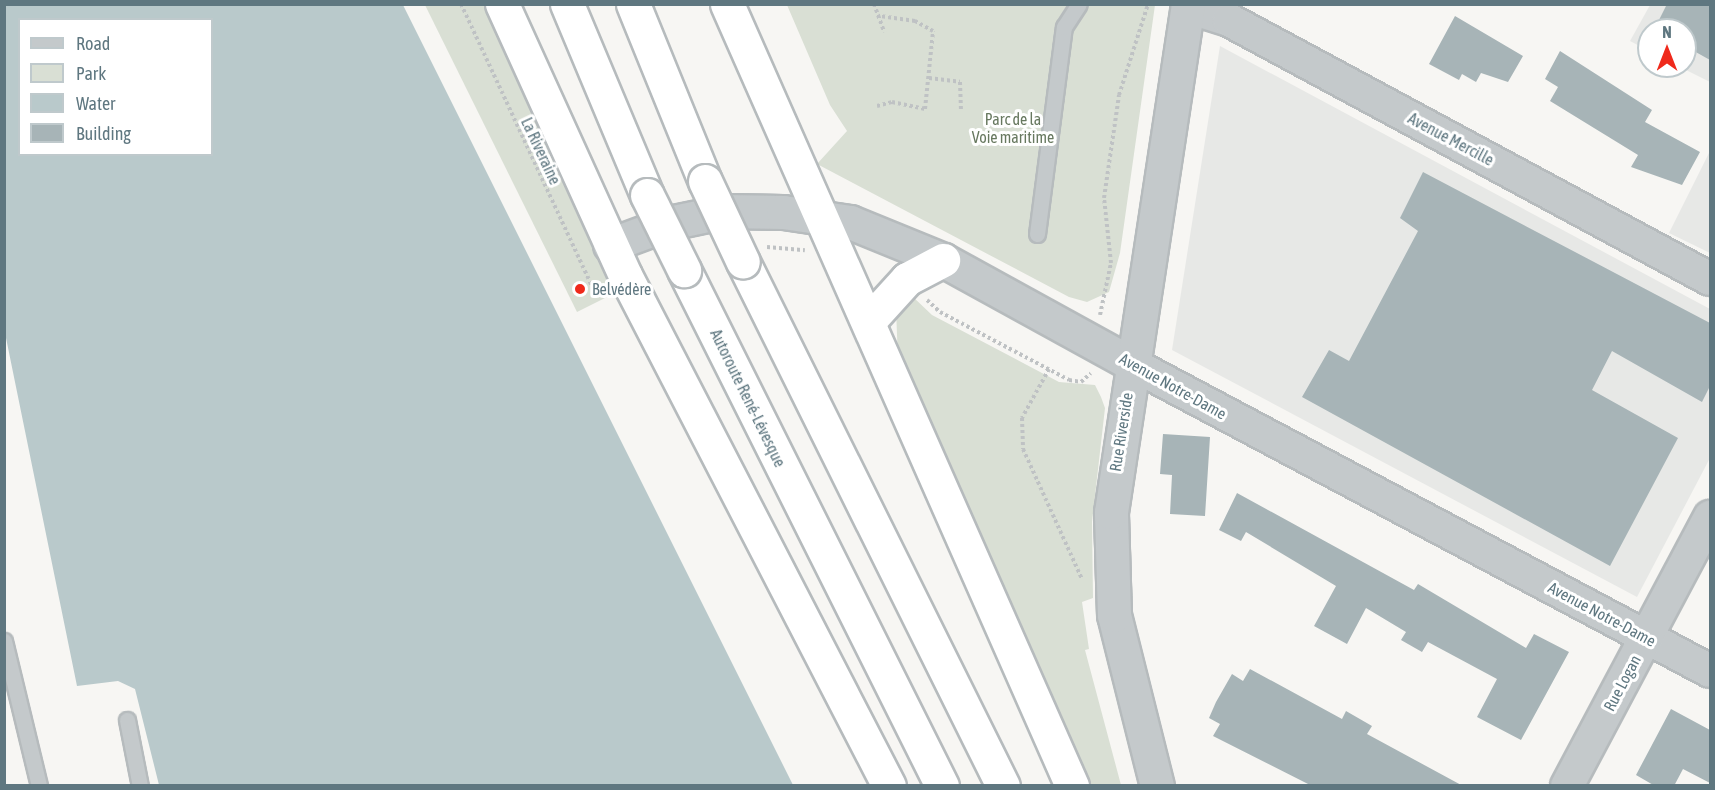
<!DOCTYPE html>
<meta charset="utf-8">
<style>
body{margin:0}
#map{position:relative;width:1715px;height:790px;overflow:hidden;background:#f7f6f3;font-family:"Asap Condensed",sans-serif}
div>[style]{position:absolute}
.built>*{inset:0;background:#e7e8e6}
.green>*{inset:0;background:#d9dfd4}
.water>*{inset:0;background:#b9c9cb}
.building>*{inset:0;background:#a7b4b7}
.path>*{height:4px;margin-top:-2px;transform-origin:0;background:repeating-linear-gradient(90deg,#bfc2c4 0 3px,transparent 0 6px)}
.roads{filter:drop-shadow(2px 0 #b6bbbd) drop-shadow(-2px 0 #b6bbbd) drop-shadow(0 2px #b6bbbd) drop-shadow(0 -2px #b6bbbd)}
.service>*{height:15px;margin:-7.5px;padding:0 7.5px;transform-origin:7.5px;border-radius:7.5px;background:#c4c9cb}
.minor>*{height:32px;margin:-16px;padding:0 16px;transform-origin:16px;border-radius:16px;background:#c4c9cb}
.tertiary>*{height:33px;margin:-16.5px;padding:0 16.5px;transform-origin:16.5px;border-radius:16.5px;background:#c4c9cb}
.motorway>*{height:33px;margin:-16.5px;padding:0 16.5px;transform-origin:16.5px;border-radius:16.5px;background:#fff}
.bridges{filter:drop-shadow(2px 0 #b6bbbd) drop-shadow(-2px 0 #b6bbbd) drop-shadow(0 2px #b6bbbd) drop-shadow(0 -2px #b6bbbd)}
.motorway-bridge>*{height:33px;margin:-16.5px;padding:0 16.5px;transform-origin:16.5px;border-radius:16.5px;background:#fff}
.dots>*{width:16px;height:16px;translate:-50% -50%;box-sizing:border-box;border:3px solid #fff;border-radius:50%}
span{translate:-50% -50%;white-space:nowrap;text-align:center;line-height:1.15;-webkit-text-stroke:6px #fff;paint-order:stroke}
.park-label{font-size:16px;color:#67785f}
.street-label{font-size:16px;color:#5f7780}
.poi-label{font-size:16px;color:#5f7780}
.left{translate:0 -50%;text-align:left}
.frame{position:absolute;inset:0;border:6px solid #5f7780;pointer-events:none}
.legend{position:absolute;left:18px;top:18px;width:195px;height:138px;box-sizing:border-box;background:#fff;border:2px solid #bfc9cc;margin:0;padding:8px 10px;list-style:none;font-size:18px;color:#5f7780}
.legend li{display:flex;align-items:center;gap:12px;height:30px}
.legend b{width:30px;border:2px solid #bfc9cc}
.north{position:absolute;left:1637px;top:18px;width:60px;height:60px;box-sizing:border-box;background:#fff;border:2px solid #bfc9cc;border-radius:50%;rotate:0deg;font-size:16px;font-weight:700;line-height:24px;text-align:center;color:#5f7780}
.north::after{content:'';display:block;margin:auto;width:21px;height:27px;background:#ef291b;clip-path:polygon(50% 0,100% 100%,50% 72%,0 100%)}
</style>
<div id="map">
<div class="built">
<i style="clip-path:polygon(1650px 5px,1710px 5px,1710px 82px,1678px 66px,1685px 66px,1685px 30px,1649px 30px,1649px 51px,1630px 41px)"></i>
<i style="clip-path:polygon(1220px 46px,1710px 309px,1710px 458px,1637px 597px,1172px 350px)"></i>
<i style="clip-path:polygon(1710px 151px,1710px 253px,1669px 233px)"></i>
</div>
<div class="green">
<i style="clip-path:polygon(425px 5px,489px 5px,619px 291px,577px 312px)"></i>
<i style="clip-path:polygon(787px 5px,1155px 5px,1120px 253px,1109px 292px,1087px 302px,1069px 297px,817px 164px,847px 131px,830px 105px)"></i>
<i style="clip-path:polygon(912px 296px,932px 315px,1059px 382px,1095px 385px,1101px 397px,1105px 408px,1092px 522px,1093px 598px,1082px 602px,1089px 649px,1085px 650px,1121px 785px,1086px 785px,898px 362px,896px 308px)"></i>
</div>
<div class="water">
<i style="clip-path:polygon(evenodd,4px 5px,403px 5px,793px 785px,159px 785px,135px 689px,118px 681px,77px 686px,5px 333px,4px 5px,20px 20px,212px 20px,212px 154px,20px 154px,20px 20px)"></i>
</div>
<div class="building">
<i style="clip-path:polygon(1667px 4px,1710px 4px,1710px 60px,1685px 46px,1685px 30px,1654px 30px)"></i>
<i style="clip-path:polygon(1455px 16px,1523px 56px,1508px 82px,1481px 73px,1476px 82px,1462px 74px,1459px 80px,1429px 64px)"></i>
<i style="clip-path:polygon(1560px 51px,1652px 110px,1645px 122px,1700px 152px,1682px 185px,1631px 167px,1638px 155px,1550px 101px,1558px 87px,1545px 79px)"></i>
<i style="clip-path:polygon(1423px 172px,1710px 323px,1710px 386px,1702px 402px,1612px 351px,1592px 390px,1678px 438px,1610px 566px,1302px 397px,1329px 350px,1349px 361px,1418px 231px,1400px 218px)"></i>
<i style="clip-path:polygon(1163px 434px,1210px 437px,1205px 516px,1170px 514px,1172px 475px,1160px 474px)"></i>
<i style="clip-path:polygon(1237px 493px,1414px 590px,1418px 584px,1526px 648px,1534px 634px,1569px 652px,1521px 740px,1477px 717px,1497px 679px,1428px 642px,1422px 652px,1401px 640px,1406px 632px,1366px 608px,1347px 644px,1314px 626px,1336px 586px,1246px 532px,1241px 541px,1219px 530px)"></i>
<i style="clip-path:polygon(1250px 669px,1342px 719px,1346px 711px,1372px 726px,1367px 734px,1463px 786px,1312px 786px,1213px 736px,1220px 724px,1209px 718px,1216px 702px,1232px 674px,1243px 681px)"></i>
<i style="clip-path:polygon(1671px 709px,1710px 730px,1710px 783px,1683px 769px,1674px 786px,1655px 786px,1636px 775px)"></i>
</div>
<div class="path">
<i style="left:461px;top:4px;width:311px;rotate:65.1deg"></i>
<i style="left:592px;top:286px;width:7px;rotate:-27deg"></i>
<i style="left:874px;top:4px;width:30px;rotate:70deg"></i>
<i style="left:929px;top:78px;width:31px;rotate:7deg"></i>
<i style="left:960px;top:82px;width:27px;rotate:88deg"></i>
<i style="left:877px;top:106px;width:16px;rotate:-15deg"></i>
<i style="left:892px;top:102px;width:34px;rotate:12deg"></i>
<i style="left:925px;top:109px;width:78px;rotate:-84.1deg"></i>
<i style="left:933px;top:31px;width:21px;rotate:-151deg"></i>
<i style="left:915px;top:21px;width:37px;rotate:-172deg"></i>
<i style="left:767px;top:247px;width:38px;rotate:5deg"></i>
<i style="left:927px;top:300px;width:18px;rotate:43deg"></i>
<i style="left:940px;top:312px;width:146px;rotate:27.8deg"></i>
<i style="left:1069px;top:380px;width:12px;rotate:9deg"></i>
<i style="left:1081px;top:382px;width:13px;rotate:-42deg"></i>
<i style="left:1100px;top:315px;width:53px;rotate:-78.1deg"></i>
<i style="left:1111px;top:263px;width:65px;rotate:-96.1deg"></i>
<i style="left:1104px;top:198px;width:104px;rotate:-81.7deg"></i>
<i style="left:1119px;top:95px;width:96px;rotate:-72.3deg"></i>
<i style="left:1049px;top:369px;width:56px;rotate:118.9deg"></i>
<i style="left:1022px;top:418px;width:31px;rotate:88deg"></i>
<i style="left:1023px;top:449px;width:143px;rotate:65.6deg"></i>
</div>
<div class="roads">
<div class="service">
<i style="left:1037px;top:234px;width:209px;rotate:-82.6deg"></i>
<i style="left:1064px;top:27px;width:27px;rotate:-57deg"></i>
<i style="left:4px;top:641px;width:149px;rotate:76.4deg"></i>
<i style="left:127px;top:720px;width:67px;rotate:78.9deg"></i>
</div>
<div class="minor">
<i style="left:1188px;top:7px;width:43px;rotate:17.6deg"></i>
<i style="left:1229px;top:20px;width:546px;rotate:28.3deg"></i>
<i style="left:1132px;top:364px;width:654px;rotate:27.97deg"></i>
<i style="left:1567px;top:786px;width:305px;rotate:-62deg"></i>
</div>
<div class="tertiary">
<i style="left:610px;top:245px;width:63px;rotate:-20.4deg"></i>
<i style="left:669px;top:223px;width:58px;rotate:-11.9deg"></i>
<i style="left:726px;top:211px;width:57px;rotate:1deg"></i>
<i style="left:783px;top:212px;width:68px;rotate:8.5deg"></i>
<i style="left:850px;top:222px;width:100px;rotate:22.2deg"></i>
<i style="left:943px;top:260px;width:216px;rotate:28.8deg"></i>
<i style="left:1157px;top:786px;width:176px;rotate:-104.1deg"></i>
<i style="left:1114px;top:615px;width:103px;rotate:-91.7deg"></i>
<i style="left:1111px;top:512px;width:514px;rotate:-81.38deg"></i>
</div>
<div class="motorway">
<i style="left:502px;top:4px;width:298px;rotate:65.6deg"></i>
<i style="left:625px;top:275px;width:575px;rotate:62.68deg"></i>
<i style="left:567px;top:4px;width:207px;rotate:67.3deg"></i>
<i style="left:633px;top:4px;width:191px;rotate:67.9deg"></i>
<i style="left:727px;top:4px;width:855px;rotate:66.19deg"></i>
<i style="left:743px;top:262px;width:585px;rotate:63.61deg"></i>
<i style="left:684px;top:270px;width:577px;rotate:63.43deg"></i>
<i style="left:868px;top:322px;width:58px;rotate:-47.8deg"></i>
<i style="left:907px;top:279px;width:41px;rotate:-27.8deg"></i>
</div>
</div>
<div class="bridges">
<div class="motorway-bridge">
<i style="left:705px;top:181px;width:89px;rotate:64.9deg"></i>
<i style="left:647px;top:195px;width:84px;rotate:63.7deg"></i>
</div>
</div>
<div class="dots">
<i style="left:580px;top:289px;background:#ef291b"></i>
</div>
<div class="park-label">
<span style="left:1013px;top:128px">Parc de la<br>Voie maritime</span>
</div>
<div class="street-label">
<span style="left:1451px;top:139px;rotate:28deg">Avenue Mercille</span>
<span style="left:541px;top:151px;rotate:65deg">La Riveraine</span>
<span style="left:1173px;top:386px;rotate:29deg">Avenue Notre-Dame</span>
<span style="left:748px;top:398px;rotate:64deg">Autoroute René-Lévesque</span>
<span style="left:1121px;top:432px;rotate:-81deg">Rue Riverside</span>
<span style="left:1602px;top:614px;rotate:28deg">Avenue Notre-Dame</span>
<span style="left:1622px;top:683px;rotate:-62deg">Rue Logan</span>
</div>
<div class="poi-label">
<span class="left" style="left:592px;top:289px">Belvédère</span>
</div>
<div class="frame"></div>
<ul class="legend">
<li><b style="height:8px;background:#c4c9cb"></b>Road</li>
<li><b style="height:16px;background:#d9dfd4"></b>Park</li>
<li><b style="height:16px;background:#b9c9cb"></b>Water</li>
<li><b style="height:16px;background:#a7b4b7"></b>Building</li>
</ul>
<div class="north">N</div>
</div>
